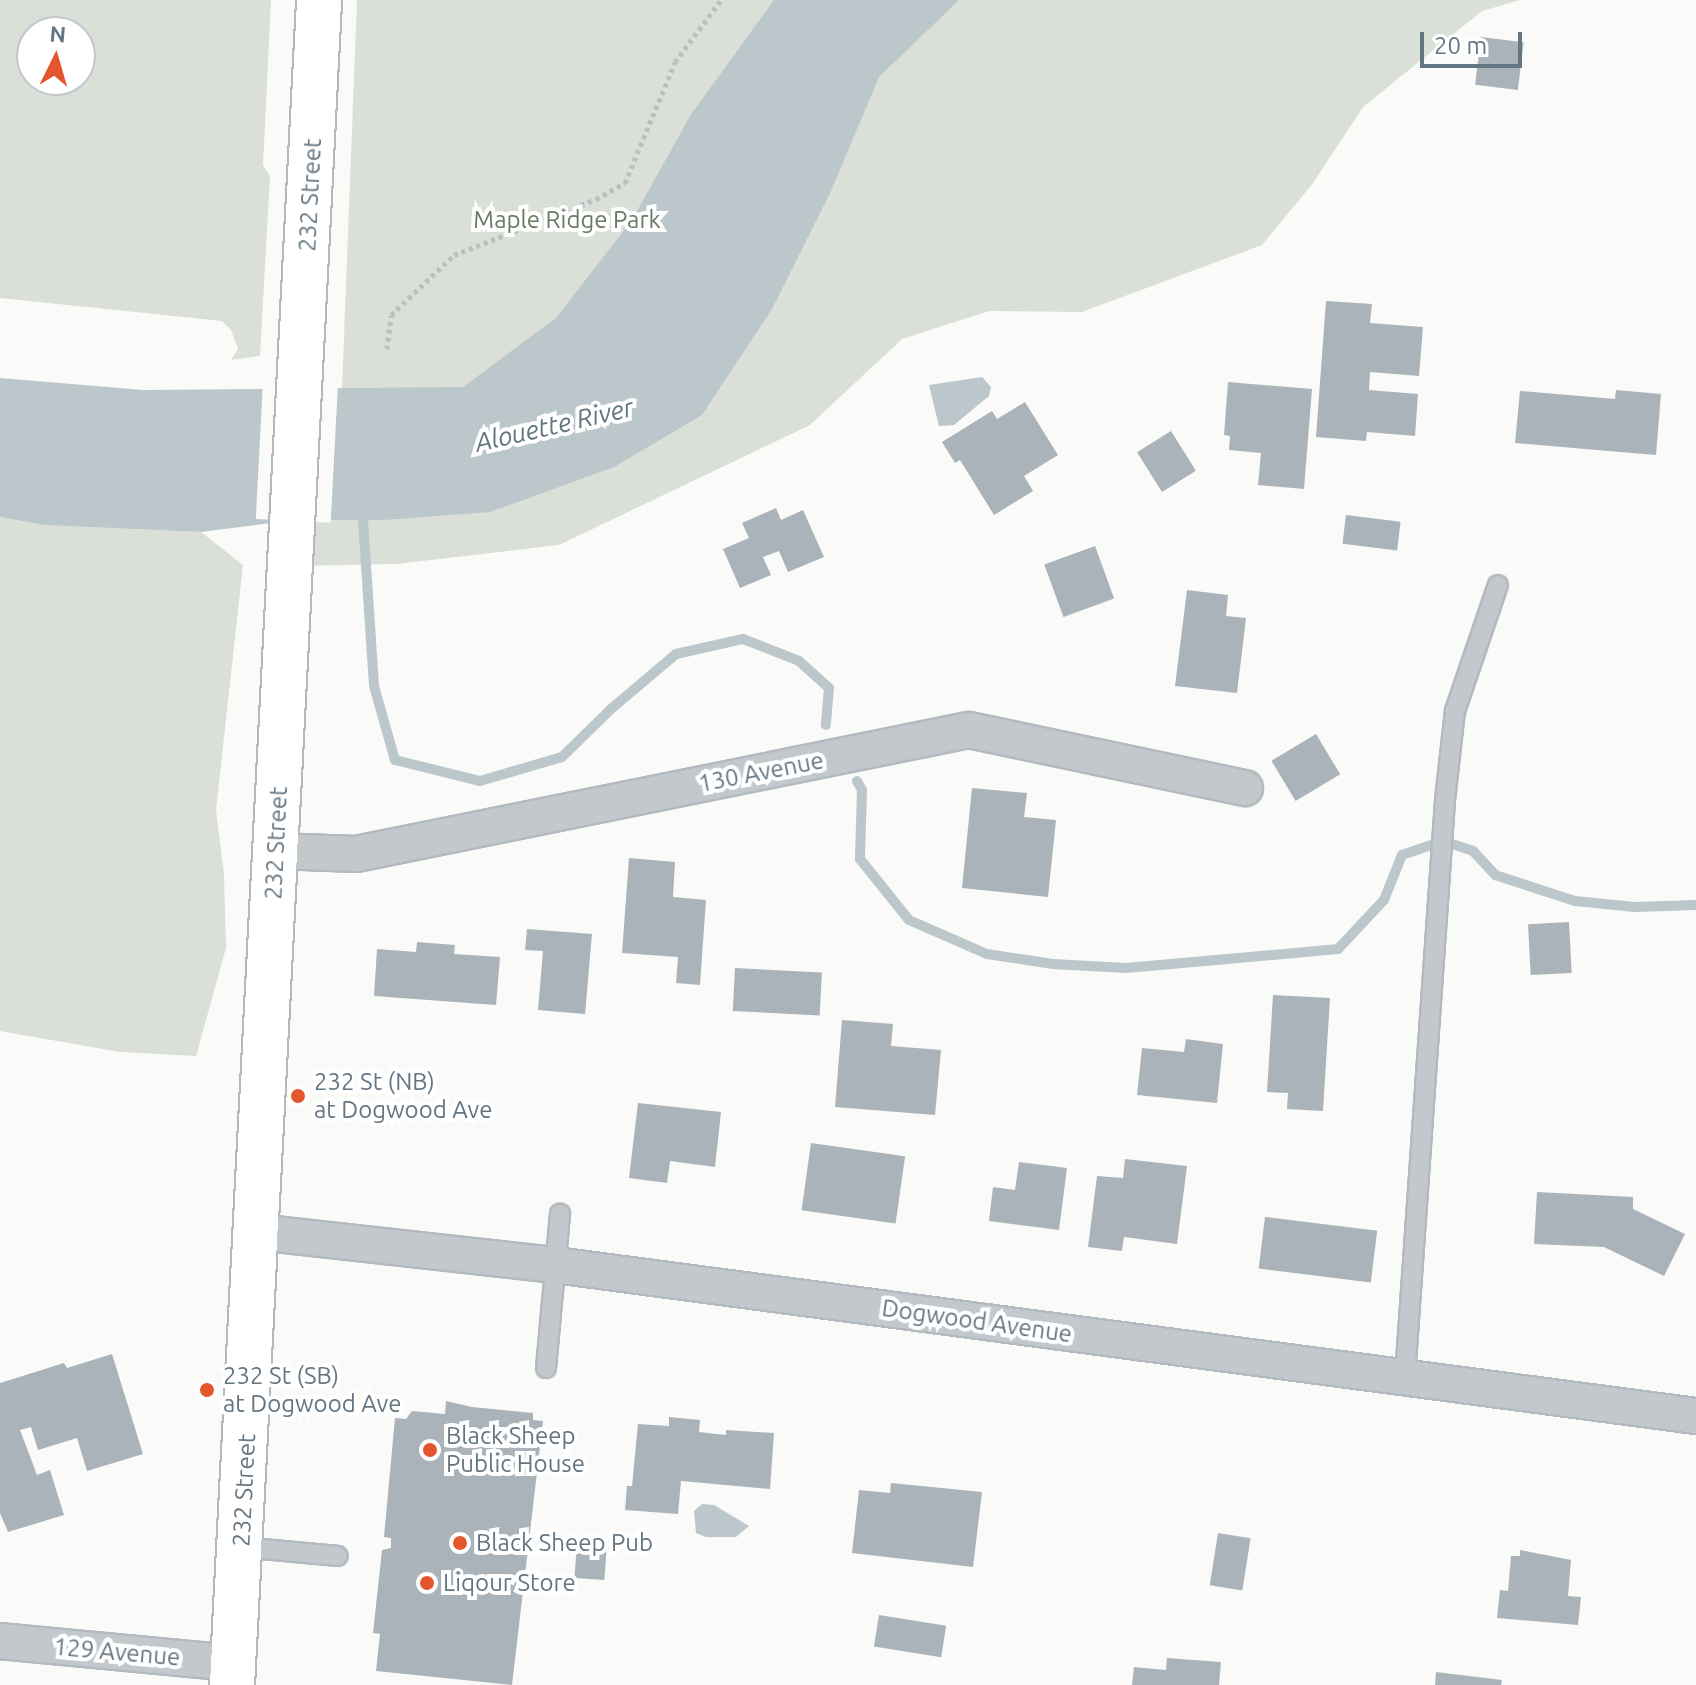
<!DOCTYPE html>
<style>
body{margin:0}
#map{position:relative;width:1696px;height:1685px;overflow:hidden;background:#fafaf8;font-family:Ubuntu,sans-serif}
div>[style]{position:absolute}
.green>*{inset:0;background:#dadfd7}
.water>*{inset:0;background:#bbc7cb}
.pier>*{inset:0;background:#fafaf8;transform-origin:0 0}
.stream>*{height:10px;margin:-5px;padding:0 5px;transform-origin:5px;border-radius:5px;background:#bbc7cb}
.building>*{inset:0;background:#aab3b9;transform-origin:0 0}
.path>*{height:5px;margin-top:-2.5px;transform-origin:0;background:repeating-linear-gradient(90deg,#bbbfc2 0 4px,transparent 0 8px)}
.roads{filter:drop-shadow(2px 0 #b3babf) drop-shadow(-2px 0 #b3babf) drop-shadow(0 2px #b3babf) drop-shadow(0 -2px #b3babf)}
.lane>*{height:18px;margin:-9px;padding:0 9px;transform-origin:9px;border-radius:9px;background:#c3c8cc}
.street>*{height:34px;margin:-17px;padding:0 17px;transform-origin:17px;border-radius:17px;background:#c3c8cc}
.secondary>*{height:44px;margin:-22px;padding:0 22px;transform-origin:22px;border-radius:22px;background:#fff}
.dots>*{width:22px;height:22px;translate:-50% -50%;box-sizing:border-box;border:4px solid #fff;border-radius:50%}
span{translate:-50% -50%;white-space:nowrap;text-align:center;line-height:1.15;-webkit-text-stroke:8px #fff;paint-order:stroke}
.street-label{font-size:24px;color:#657683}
.park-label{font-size:24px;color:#687a64}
.poi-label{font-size:24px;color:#657683}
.left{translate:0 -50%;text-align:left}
.water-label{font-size:26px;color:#60757c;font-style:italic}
.north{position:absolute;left:16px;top:16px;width:80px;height:80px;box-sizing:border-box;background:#fff;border:2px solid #c1c8cd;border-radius:50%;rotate:5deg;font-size:22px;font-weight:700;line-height:32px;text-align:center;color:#657683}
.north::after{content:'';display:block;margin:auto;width:28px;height:36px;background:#e4572e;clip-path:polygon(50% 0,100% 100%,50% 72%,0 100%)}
.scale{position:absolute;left:1420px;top:32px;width:102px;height:36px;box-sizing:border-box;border:4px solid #657683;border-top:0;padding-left:10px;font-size:24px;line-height:28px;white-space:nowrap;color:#657683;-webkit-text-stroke:6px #fff;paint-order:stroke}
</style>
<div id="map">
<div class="green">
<i style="clip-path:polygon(evenodd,0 0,271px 0,263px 165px,270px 176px,260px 356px,231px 360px,238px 349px,231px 330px,222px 321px,0 298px,0 0,32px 32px,80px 32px,80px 80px,32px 80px,32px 32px)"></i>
<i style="clip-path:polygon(357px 0,1520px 0,1482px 11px,1363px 107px,1313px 183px,1262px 245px,1082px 312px,989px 311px,902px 339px,810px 425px,559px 545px,397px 564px,296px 566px,298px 519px,337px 519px)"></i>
<i style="clip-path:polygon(0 517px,43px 525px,201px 532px,243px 565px,216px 810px,224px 875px,226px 948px,196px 1056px,120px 1052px,0 1031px)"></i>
</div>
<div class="water">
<i style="clip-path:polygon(774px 0,959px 0,879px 77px,831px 191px,772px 309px,702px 415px,614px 467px,490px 512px,384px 520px,294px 520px,201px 532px,43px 525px,0 517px,0 378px,143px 390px,463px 387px,556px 318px,632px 220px,690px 116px)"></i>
<i style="clip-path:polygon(982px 377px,991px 387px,989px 396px,954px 425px,939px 426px,929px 385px)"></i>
<i style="clip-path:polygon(702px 1504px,714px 1505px,749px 1526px,736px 1537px,706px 1537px,696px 1533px,694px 1511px)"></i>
</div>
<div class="pier">
<i style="left:338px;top:383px;width:140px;height:75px;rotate:93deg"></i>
</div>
<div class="stream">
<i style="left:363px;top:520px;width:166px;rotate:86.2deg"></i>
<i style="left:374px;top:686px;width:77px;rotate:74.2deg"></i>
<i style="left:395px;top:760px;width:88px;rotate:13.9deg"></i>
<i style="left:480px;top:781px;width:85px;rotate:-16.3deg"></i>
<i style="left:562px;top:757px;width:69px;rotate:-44.4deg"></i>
<i style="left:611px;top:709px;width:85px;rotate:-40.2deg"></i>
<i style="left:676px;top:654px;width:69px;rotate:-12.6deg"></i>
<i style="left:743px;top:639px;width:60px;rotate:21.4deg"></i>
<i style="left:799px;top:661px;width:40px;rotate:42deg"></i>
<i style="left:829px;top:688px;width:37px;rotate:95deg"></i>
<i style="left:857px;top:781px;width:10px;rotate:61deg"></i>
<i style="left:862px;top:790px;width:69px;rotate:91.7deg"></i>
<i style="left:860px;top:859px;width:78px;rotate:51.2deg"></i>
<i style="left:909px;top:920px;width:85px;rotate:23.6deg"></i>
<i style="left:987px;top:954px;width:67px;rotate:8.6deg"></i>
<i style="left:1053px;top:964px;width:73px;rotate:3.1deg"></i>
<i style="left:1126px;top:968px;width:213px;rotate:-5.1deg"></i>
<i style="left:1338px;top:949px;width:67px;rotate:-46.8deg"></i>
<i style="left:1384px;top:900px;width:48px;rotate:-68.2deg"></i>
<i style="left:1402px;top:855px;width:34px;rotate:-19deg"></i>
<i style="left:1449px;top:843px;width:25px;rotate:18deg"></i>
<i style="left:1473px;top:851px;width:33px;rotate:47deg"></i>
<i style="left:1495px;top:875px;width:84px;rotate:18deg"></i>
<i style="left:1575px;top:901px;width:60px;rotate:5.7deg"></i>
<i style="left:1635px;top:907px;width:61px;rotate:-1.9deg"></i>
</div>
<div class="building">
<i style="left:1481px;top:37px;width:43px;height:48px;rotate:7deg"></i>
<i style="clip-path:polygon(1326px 301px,1372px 304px,1370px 323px,1423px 327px,1419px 376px,1370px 372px,1369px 390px,1418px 394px,1415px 436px,1367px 432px,1366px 441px,1316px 437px)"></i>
<i style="clip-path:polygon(1228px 382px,1312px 389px,1304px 489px,1258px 485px,1261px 453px,1229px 450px,1230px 436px,1224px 435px)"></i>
<i style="clip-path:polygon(1616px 390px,1661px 394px,1656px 455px,1515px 443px,1520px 391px,1615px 399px)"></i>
<i style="clip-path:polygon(1025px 402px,1058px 455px,1024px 476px,1033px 491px,994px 515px,960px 460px,955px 463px,942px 442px,992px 411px,997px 419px)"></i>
<i style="left:1171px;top:431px;width:47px;height:40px;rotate:58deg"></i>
<i style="clip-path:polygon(776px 508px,781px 520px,803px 510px,824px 557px,788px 572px,779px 551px,763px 557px,771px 575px,740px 588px,723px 549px,749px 538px,742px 523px)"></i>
<i style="left:1346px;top:515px;width:55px;height:29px;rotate:7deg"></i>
<i style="left:1095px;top:546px;width:56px;height:54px;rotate:70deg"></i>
<i style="clip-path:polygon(1187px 590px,1228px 595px,1226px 616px,1246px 618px,1237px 693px,1175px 686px)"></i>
<i style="left:1316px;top:734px;width:47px;height:52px;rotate:59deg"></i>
<i style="clip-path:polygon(972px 788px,1027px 793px,1024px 817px,1056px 820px,1048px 897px,962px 888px)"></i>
<i style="clip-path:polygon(629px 858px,675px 862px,673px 897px,706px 900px,700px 985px,676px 983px,678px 957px,622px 953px)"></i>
<i style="left:1569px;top:922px;width:51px;height:41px;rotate:87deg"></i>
<i style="clip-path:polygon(527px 929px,592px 934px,585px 1014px,538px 1010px,543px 951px,525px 950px)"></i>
<i style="clip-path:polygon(417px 942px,455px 945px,454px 954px,500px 957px,496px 1005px,374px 996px,377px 949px,416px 952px)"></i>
<i style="left:735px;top:968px;width:87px;height:43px;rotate:3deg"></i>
<i style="clip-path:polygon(1273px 995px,1330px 998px,1323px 1111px,1287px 1109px,1288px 1093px,1267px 1092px)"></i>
<i style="clip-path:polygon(842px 1020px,893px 1024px,891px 1046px,941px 1050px,935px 1115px,835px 1107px)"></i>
<i style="clip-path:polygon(1186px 1039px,1223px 1044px,1217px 1103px,1137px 1095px,1142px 1048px,1184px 1052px)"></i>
<i style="clip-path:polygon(638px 1103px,721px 1112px,715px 1167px,670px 1161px,667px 1183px,629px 1178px)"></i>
<i style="left:811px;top:1143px;width:95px;height:68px;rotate:8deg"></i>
<i style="clip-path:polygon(1125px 1159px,1187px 1166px,1177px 1244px,1124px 1237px,1122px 1251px,1088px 1247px,1097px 1176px,1123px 1178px)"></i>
<i style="clip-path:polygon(1019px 1162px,1067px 1168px,1059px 1230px,989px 1221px,993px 1187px,1015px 1190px)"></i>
<i style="clip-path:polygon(1537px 1192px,1633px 1197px,1633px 1209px,1685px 1234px,1664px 1276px,1604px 1247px,1534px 1244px)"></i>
<i style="left:1265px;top:1217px;width:113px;height:52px;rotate:7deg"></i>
<i style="clip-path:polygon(112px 1354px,143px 1454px,87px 1471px,77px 1438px,38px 1450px,31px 1427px,20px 1430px,37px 1475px,50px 1470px,64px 1515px,8px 1532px,0 1513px,0 1383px,64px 1363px,67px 1368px)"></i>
<i style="clip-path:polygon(446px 1401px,472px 1407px,533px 1413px,533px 1420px,543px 1421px,512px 1685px,376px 1671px,380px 1634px,373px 1633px,382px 1550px,391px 1548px,391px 1538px,384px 1537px,395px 1418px,406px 1419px,412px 1411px,445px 1414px)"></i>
<i style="clip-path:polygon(669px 1417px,700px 1420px,699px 1432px,726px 1435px,726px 1430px,774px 1433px,770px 1489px,681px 1481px,678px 1514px,625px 1510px,627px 1486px,632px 1486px,638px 1424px,669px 1426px)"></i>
<i style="clip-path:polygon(891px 1483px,982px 1492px,973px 1567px,852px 1553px,859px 1490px,890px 1493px)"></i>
<i style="left:1218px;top:1533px;width:33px;height:53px;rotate:9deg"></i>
<i style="left:577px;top:1542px;width:30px;height:36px;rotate:4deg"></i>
<i style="clip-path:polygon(1520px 1550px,1571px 1560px,1568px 1596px,1581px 1597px,1578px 1625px,1497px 1618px,1500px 1590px,1508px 1591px,1511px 1556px,1520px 1556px)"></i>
<i style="left:879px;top:1615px;width:68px;height:32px;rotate:9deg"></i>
<i style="clip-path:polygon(1167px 1658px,1221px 1662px,1219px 1685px,1132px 1685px,1134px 1667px,1166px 1670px)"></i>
<i style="clip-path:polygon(1436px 1672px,1502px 1680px,1501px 1685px,1435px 1685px)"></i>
</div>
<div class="path">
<i style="left:387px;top:349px;width:34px;rotate:-83deg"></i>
<i style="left:391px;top:315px;width:87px;rotate:-43.6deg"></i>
<i style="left:454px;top:255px;width:153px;rotate:-21.5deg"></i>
<i style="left:596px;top:199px;width:33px;rotate:-29deg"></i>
<i style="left:625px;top:183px;width:131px;rotate:-67.5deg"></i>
<i style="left:675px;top:62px;width:77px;rotate:-53.4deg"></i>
</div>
<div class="roads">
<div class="lane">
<i style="left:546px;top:1368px;width:155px;rotate:-84.8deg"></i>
<i style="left:1405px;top:1377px;width:578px;rotate:-86.03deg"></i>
<i style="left:1445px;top:800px;width:90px;rotate:-83.6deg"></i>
<i style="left:1455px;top:711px;width:133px;rotate:-71.2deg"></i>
<i style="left:241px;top:1547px;width:97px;rotate:5.3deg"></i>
</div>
<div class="street">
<i style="left:276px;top:851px;width:80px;rotate:2.1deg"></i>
<i style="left:356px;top:854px;width:625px;rotate:-11.44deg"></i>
<i style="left:969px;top:730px;width:282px;rotate:11.9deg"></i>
<i style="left:257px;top:1232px;width:300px;rotate:6.3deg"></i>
<i style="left:555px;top:1265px;width:1151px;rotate:7.54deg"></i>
<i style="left:0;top:1641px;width:235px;rotate:5.4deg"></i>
</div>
<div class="secondary">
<i style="left:232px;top:1685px;width:1687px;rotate:-87.04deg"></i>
</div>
</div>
<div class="dots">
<i style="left:298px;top:1096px;background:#e4572e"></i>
<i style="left:207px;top:1390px;background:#e4572e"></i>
<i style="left:430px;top:1450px;background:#e4572e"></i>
<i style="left:460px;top:1543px;background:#e4572e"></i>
<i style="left:427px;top:1583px;background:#e4572e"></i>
</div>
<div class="street-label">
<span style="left:310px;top:195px;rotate:-87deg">232 Street</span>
<span style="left:761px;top:772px;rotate:-11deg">130 Avenue</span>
<span style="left:276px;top:843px;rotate:-87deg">232 Street</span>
<span style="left:977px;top:1321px;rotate:8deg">Dogwood Avenue</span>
<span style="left:244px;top:1490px;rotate:-87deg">232 Street</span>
<span style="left:117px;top:1652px;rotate:5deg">129 Avenue</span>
</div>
<div class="park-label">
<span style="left:567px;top:220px">Maple Ridge Park</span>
</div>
<div class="poi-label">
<span class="left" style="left:314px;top:1096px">232 St (NB)<br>at Dogwood Ave</span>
<span class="left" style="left:223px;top:1390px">232 St (SB)<br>at Dogwood Ave</span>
<span class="left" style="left:446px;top:1450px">Black Sheep<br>Public House</span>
<span class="left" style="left:476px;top:1543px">Black Sheep Pub</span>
<span class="left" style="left:443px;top:1583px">Liqour Store</span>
</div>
<div class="water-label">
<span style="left:554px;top:425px;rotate:-13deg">Alouette River</span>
</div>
<div class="north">N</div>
<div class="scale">20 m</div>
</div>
